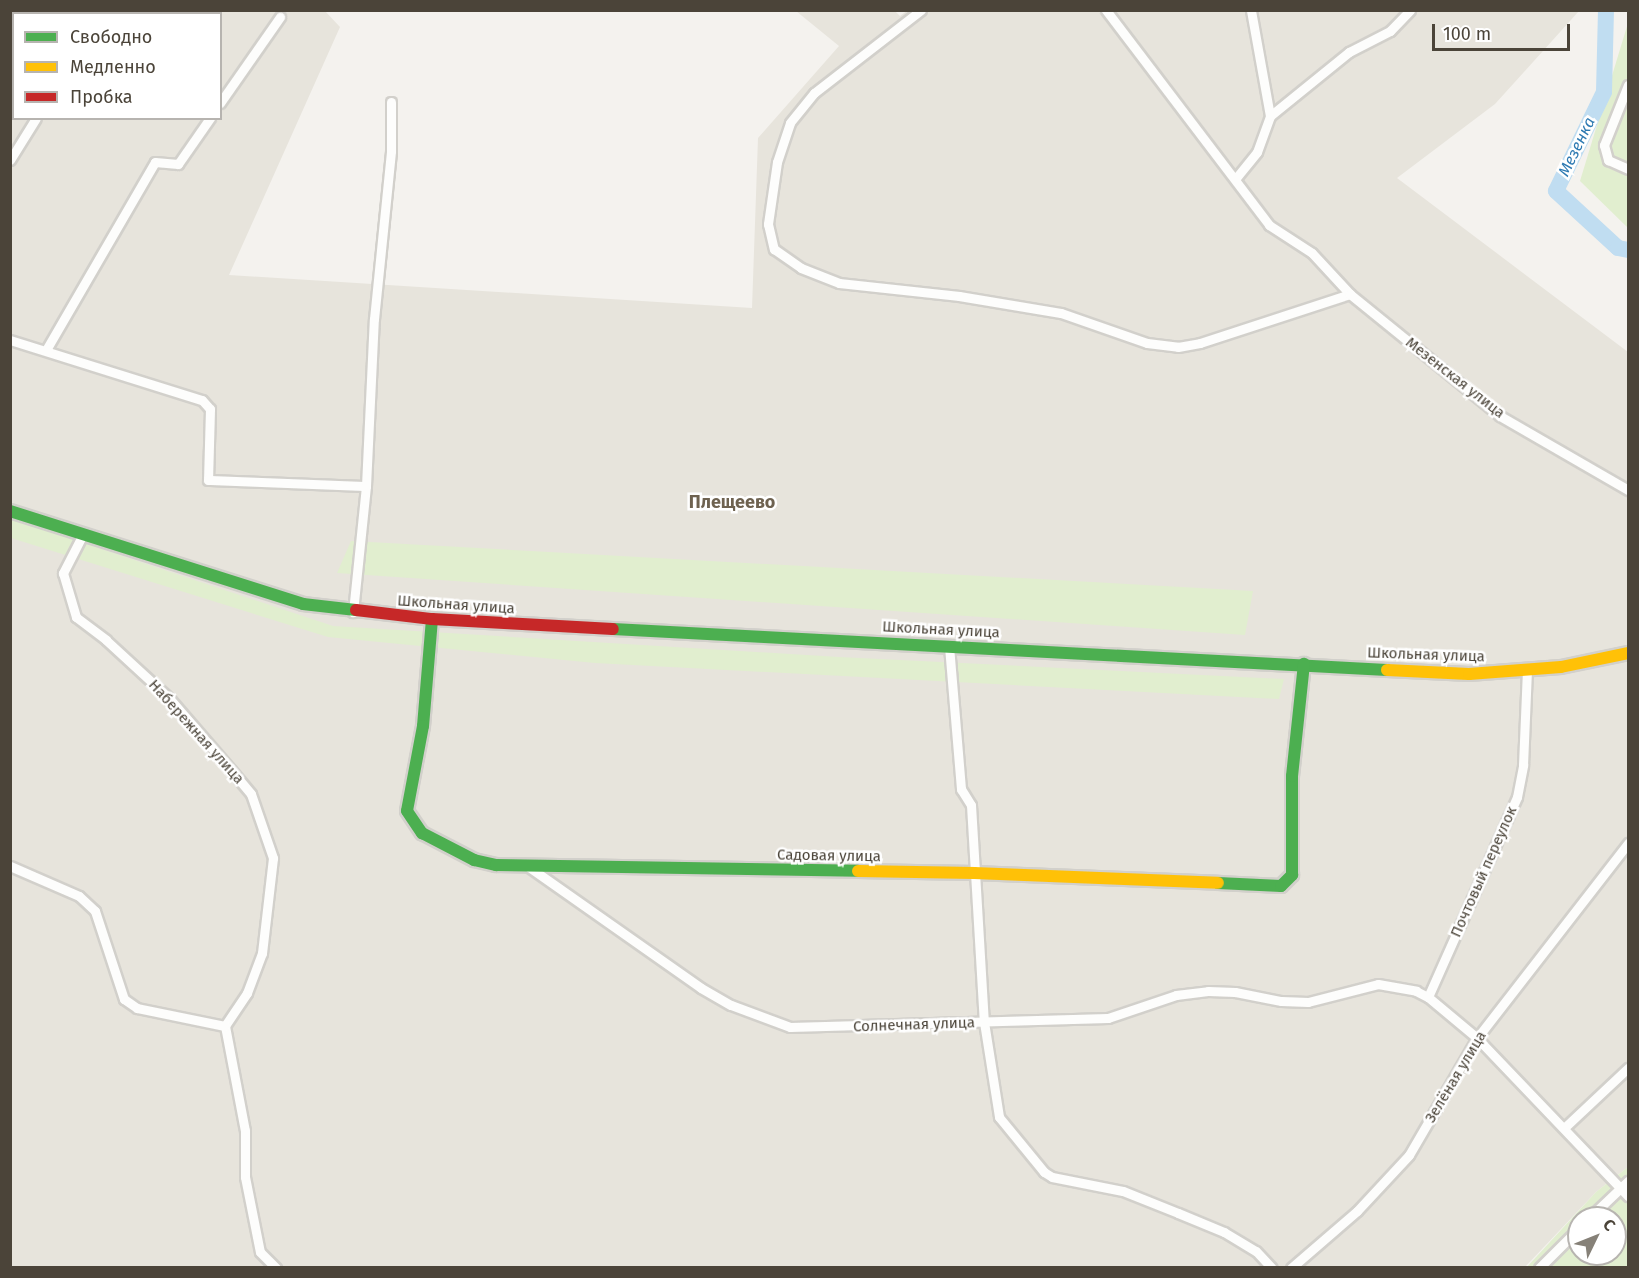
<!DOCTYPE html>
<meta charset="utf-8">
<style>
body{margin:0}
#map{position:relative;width:1639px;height:1278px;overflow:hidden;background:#f4f2ee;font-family:"Fira Sans",sans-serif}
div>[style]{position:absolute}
.residential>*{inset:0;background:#e7e4dc}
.green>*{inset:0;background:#e1eecf}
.river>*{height:16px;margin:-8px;padding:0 8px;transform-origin:8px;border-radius:8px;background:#c0ddf1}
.roads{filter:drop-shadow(2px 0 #d2d0cb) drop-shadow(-2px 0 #d2d0cb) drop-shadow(0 2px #d2d0cb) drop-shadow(0 -2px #d2d0cb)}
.street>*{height:9px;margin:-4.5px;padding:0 4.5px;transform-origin:4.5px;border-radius:4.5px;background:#fdfdfc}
.fast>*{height:12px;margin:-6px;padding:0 6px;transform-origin:6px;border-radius:6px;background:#4caf50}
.slow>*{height:12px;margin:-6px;padding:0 6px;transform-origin:6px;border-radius:6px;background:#ffc107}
.jam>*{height:12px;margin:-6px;padding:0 6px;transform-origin:6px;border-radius:6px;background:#c62828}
span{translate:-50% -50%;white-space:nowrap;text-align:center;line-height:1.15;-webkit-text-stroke:5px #fff;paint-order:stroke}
.street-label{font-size:15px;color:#4b4439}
.water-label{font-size:16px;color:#2e7ab2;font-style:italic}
.quarter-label{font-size:18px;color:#6e6250;font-weight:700}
.frame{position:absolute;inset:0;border:12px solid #4b4439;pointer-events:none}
.legend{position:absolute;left:12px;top:12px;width:210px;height:108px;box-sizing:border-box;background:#fff;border:2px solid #b7b4b0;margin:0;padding:8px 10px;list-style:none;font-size:18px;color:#4b4439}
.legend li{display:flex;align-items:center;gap:12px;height:30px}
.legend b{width:30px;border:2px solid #b7b4b0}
.north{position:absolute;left:1567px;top:1206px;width:60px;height:60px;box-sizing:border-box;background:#fff;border:2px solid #b7b4b0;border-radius:50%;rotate:47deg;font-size:16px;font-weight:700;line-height:24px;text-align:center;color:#4b4439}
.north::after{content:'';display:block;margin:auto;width:21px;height:27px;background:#868178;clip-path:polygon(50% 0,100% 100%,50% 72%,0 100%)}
.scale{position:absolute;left:1432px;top:24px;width:138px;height:27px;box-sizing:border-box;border:3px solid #4b4439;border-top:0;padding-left:8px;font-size:18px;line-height:21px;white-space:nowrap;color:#4b4439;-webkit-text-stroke:4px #fff;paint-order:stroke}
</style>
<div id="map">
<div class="residential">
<i style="clip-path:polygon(evenodd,908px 10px,1579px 11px,1495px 104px,1397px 178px,1628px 352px,1628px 1167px,1596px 1192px,1525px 1267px,11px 1267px,10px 11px,325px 11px,340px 27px,229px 275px,752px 308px,758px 138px,839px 46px,796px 11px,895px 11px,900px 16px,908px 10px,14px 14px,220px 14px,220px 118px,14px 118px,14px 14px)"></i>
</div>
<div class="green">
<i style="clip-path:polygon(1628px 23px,1628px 228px,1580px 181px)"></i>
<i style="clip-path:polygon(11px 519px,333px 626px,839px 657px,1284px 679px,1279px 699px,595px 663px,328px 637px,11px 538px)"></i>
<i style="clip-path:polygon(351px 541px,1253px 591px,1245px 635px,337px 573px)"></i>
<i style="clip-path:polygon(evenodd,1628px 1167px,1628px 1267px,1526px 1268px,1596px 1192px,1628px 1167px,1579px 1218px,1615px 1218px,1615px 1254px,1579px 1254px,1579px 1218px)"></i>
</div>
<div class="river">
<i style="left:1606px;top:10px;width:82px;rotate:91.4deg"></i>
<i style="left:1604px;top:92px;width:110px;rotate:115.9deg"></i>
<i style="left:1556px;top:191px;width:84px;rotate:42.6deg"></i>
<i style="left:1618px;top:248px;width:10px;rotate:11deg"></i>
</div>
<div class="roads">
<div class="street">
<i style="left:921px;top:10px;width:135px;rotate:142.2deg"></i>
<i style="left:814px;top:93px;width:38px;rotate:129deg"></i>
<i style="left:790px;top:123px;width:41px;rotate:108.4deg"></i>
<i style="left:777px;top:162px;width:63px;rotate:98.3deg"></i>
<i style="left:768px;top:224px;width:26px;rotate:77deg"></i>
<i style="left:774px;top:249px;width:33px;rotate:35deg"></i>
<i style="left:801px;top:268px;width:41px;rotate:21.5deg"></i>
<i style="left:839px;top:283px;width:121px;rotate:6.2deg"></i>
<i style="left:959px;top:296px;width:103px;rotate:9.5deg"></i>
<i style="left:1061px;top:313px;width:91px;rotate:19.2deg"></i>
<i style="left:1147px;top:343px;width:31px;rotate:7deg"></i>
<i style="left:1178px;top:347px;width:22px;rotate:-10deg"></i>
<i style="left:1200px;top:343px;width:158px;rotate:-18.1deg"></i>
<i style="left:1106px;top:10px;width:270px;rotate:52.8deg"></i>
<i style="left:1269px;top:225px;width:51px;rotate:33.1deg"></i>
<i style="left:1312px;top:253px;width:56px;rotate:47.2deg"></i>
<i style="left:1350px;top:294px;width:193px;rotate:39.1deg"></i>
<i style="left:1500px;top:416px;width:148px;rotate:30deg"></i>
<i style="left:101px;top:14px;width:4px;rotate:-76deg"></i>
<i style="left:1628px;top:85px;width:65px;rotate:111.8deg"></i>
<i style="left:1604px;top:145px;width:16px;rotate:75deg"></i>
<i style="left:1608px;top:160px;width:22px;rotate:24deg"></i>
<i style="left:220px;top:103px;width:105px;rotate:-55.1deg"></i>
<i style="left:10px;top:111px;width:4px;rotate:14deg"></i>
<i style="left:1270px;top:116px;width:102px;rotate:-39deg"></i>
<i style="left:1349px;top:52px;width:46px;rotate:-27.1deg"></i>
<i style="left:1390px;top:31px;width:29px;rotate:-46deg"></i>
<i style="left:10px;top:160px;width:49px;rotate:-58.2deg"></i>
<i style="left:1236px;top:178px;width:33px;rotate:-51deg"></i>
<i style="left:1257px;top:152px;width:38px;rotate:-70deg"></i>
<i style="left:1270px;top:116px;width:108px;rotate:-100.2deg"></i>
<i style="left:10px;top:340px;width:201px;rotate:17.4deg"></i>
<i style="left:202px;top:400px;width:12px;rotate:48deg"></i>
<i style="left:210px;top:409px;width:71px;rotate:91.6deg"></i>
<i style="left:208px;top:480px;width:158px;rotate:2.2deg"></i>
<i style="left:366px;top:486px;width:127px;rotate:95.9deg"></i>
<i style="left:46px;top:350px;width:217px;rotate:-59.9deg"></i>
<i style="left:155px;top:162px;width:23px;rotate:5deg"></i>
<i style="left:178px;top:164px;width:56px;rotate:-55.2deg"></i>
<i style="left:366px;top:486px;width:167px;rotate:-87.3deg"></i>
<i style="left:374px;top:319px;width:169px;rotate:-84.2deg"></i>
<i style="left:391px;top:151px;width:49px;rotate:-90deg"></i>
<i style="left:82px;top:536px;width:42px;rotate:117.2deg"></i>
<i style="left:63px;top:573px;width:46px;rotate:73.5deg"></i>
<i style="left:76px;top:617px;width:38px;rotate:37deg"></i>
<i style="left:106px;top:640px;width:86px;rotate:42.6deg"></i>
<i style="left:169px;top:698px;width:95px;rotate:49.3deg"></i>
<i style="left:231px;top:770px;width:31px;rotate:50deg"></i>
<i style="left:251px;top:794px;width:68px;rotate:71deg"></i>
<i style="left:273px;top:858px;width:96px;rotate:96.6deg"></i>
<i style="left:262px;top:953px;width:43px;rotate:110.6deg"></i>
<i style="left:247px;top:993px;width:40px;rotate:124deg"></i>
<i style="left:225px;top:1026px;width:107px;rotate:79.2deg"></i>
<i style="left:245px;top:1131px;width:46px;rotate:90deg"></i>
<i style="left:245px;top:1177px;width:76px;rotate:78.7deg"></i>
<i style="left:260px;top:1252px;width:23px;rotate:45deg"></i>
<i style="left:949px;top:646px;width:144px;rotate:85.2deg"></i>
<i style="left:961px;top:789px;width:19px;rotate:58deg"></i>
<i style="left:971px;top:805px;width:217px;rotate:86.6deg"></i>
<i style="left:984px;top:1022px;width:96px;rotate:81deg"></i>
<i style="left:999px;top:1117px;width:71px;rotate:50.7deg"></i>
<i style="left:1044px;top:1172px;width:9px;rotate:32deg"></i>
<i style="left:1052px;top:1177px;width:72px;rotate:11.2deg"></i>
<i style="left:1123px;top:1191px;width:59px;rotate:21.8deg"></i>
<i style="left:1178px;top:1213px;width:50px;rotate:22.4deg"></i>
<i style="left:1224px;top:1232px;width:37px;rotate:31deg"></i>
<i style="left:1256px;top:1251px;width:23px;rotate:47deg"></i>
<i style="left:10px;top:866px;width:75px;rotate:23.5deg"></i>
<i style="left:79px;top:896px;width:22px;rotate:43deg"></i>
<i style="left:95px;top:911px;width:93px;rotate:71.8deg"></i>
<i style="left:124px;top:999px;width:16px;rotate:35deg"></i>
<i style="left:137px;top:1008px;width:90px;rotate:11.6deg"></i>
<i style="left:529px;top:867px;width:210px;rotate:35.1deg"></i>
<i style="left:701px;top:988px;width:34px;rotate:30deg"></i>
<i style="left:731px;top:1005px;width:63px;rotate:20.4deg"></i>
<i style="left:790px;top:1027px;width:318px;rotate:-1.6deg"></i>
<i style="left:1108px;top:1018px;width:72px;rotate:-18.7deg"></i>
<i style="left:1176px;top:995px;width:32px;rotate:-7deg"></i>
<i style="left:1208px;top:991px;width:27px;rotate:2deg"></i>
<i style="left:1235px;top:992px;width:47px;rotate:11.1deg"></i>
<i style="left:1281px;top:1001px;width:27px;rotate:2deg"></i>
<i style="left:1308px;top:1002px;width:72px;rotate:-14.4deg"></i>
<i style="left:1378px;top:984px;width:39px;rotate:10deg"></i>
<i style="left:1416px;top:991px;width:13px;rotate:27deg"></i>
<i style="left:1428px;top:997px;width:64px;rotate:39.9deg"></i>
<i style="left:1477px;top:1038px;width:219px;rotate:46.3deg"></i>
<i style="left:1428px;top:997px;width:219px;rotate:-66deg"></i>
<i style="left:1517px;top:797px;width:33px;rotate:-79deg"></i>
<i style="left:1523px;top:765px;width:94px;rotate:-87.6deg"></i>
<i style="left:1564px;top:1128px;width:88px;rotate:-43.2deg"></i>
<i style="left:1589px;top:1218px;width:54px;rotate:-43.5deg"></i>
<i style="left:1291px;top:1268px;width:87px;rotate:-40.8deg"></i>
<i style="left:1357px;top:1211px;width:76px;rotate:-47.1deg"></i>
<i style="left:1409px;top:1155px;width:135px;rotate:-59.8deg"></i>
<i style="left:1477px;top:1038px;width:247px;rotate:-52.2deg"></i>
<i style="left:1539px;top:1268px;width:57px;rotate:-45deg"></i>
</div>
<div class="fast">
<i style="left:10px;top:511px;width:307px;rotate:17.6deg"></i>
<i style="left:303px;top:604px;width:53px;rotate:6.5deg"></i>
<i style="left:432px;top:619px;width:107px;rotate:94.8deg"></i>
<i style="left:423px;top:726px;width:86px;rotate:100.7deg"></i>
<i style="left:407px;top:811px;width:27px;rotate:56deg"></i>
<i style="left:422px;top:833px;width:59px;rotate:27.4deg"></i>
<i style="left:474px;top:860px;width:23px;rotate:13deg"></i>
<i style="left:496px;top:865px;width:362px;rotate:0.9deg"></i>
<i style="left:613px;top:629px;width:775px;rotate:3.03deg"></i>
<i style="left:1218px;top:883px;width:63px;rotate:2.7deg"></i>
<i style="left:1281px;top:886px;width:16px;rotate:-45deg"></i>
<i style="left:1292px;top:875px;width:99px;rotate:-90deg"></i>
<i style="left:1292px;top:776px;width:113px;rotate:-83.9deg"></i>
</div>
<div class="slow">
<i style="left:1387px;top:670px;width:82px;rotate:2.8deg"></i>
<i style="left:1469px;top:674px;width:92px;rotate:-4.4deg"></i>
<i style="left:1561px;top:667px;width:68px;rotate:-11.8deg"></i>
<i style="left:858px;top:871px;width:116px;rotate:1deg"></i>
<i style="left:974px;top:873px;width:244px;rotate:2.3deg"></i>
</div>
<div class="jam">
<i style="left:356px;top:610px;width:77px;rotate:6.8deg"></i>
<i style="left:432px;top:619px;width:181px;rotate:3.2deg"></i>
</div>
</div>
<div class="street-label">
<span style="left:1455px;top:378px;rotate:38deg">Мезенская улица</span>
<span style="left:456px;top:605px;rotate:4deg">Школьная улица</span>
<span style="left:941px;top:630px;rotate:3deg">Школьная улица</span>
<span style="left:1426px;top:655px;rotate:2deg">Школьная улица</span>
<span style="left:196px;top:732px;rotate:48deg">Набережная улица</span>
<span style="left:829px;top:856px;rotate:1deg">Садовая улица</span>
<span style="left:1484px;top:872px;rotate:-66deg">Почтовый переулок</span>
<span style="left:914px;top:1025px;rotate:-2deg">Солнечная улица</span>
<span style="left:1456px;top:1077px;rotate:-59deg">Зелёная улица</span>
</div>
<div class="water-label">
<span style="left:1577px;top:147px;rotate:-64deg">Мезенка</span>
</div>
<div class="quarter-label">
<span style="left:732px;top:502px">Плещеево</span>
</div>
<div class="frame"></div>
<ul class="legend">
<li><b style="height:8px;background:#4caf50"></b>Свободно</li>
<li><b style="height:8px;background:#ffc107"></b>Медленно</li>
<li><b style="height:8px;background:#c62828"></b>Пробка</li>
</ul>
<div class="north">С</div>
<div class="scale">100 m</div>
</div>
